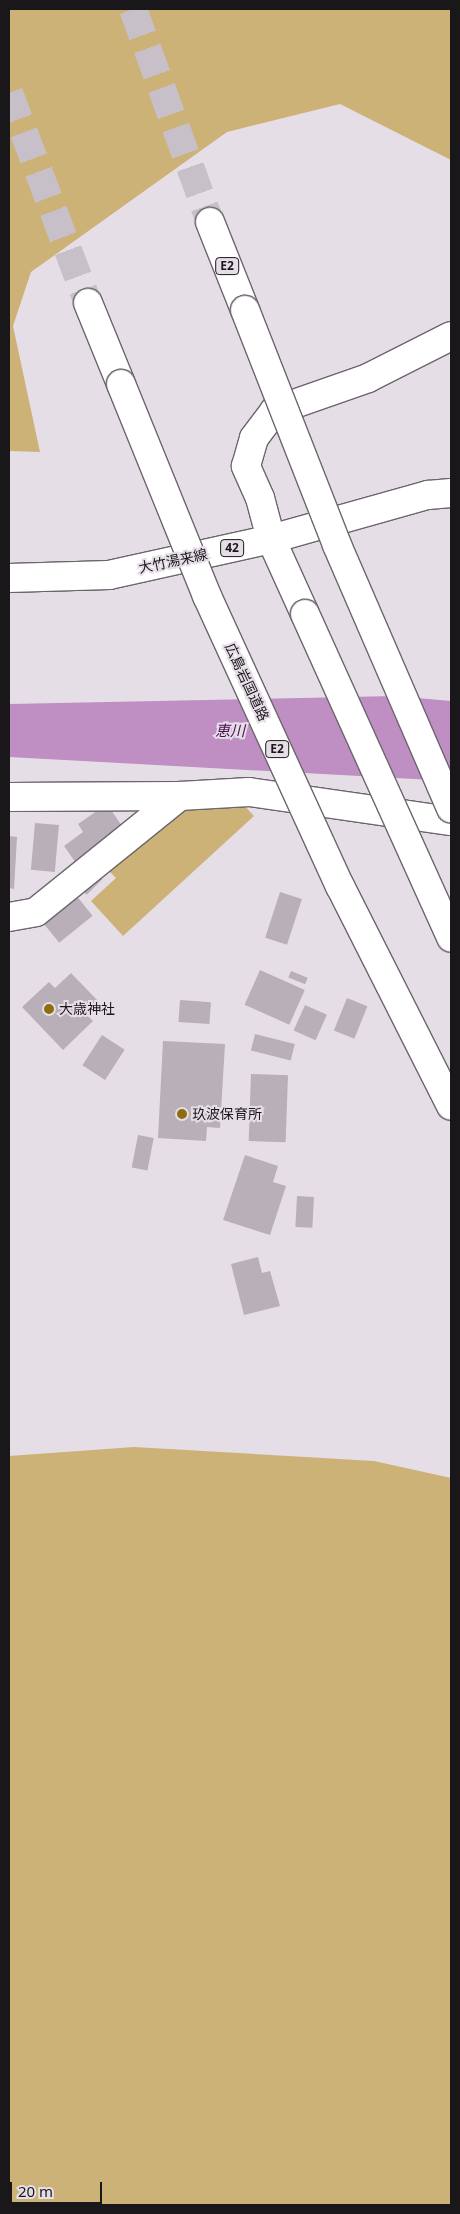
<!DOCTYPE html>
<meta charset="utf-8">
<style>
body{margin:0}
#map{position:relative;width:460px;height:2214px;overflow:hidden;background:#e6dee7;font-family:"Noto Sans","Noto Sans JP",sans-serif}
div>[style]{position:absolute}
.green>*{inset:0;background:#ccb276}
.water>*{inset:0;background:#bf8fc3}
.building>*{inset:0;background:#b8afb8;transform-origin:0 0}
.motorway-tunnel>*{height:28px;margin-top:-14px;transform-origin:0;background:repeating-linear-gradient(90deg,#c7c0c8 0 28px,transparent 0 42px)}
.roads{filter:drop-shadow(1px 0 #6c656d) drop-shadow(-1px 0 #6c656d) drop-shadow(0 1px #6c656d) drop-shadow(0 -1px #6c656d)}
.minor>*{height:28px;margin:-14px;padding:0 14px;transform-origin:14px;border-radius:14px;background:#fff}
.primary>*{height:28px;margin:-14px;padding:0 14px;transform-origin:14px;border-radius:14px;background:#fff}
.motorway>*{height:28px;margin:-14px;padding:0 14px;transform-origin:14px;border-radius:14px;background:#fff}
.bridges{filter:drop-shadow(1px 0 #6c656d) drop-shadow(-1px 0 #6c656d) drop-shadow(0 1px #6c656d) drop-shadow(0 -1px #6c656d)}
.minor-bridge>*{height:28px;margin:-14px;padding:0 14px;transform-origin:14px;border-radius:14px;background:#fff}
.motorway-bridge>*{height:28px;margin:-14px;padding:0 14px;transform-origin:14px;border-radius:14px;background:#fff}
.dots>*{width:14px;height:14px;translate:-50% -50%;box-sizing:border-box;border:2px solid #e6dee7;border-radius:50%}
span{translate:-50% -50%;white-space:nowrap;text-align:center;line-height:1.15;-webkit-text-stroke:4px #e6dee7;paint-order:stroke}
.shield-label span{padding:1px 4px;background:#e6dee7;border:1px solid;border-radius:4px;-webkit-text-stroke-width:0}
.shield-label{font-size:12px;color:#1a171a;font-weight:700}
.street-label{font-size:14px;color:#1a171a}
.poi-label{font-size:14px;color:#1a171a}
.left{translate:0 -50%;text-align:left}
.water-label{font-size:15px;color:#480c4f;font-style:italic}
.frame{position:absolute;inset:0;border:10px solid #1a171a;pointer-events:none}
.scale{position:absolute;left:10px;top:2182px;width:92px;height:22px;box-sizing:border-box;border:2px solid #1a171a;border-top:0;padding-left:6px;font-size:15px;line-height:18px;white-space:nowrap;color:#1a171a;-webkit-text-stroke:4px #e6dee7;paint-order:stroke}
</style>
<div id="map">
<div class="green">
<i style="clip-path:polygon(9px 9px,451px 9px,451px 160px,340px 104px,227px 132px,31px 272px,13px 326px,40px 452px,9px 451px)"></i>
<i style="clip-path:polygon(240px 801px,254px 816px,123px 936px,91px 901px,116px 878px,109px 871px,184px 802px)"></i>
<i style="clip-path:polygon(134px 1447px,374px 1461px,451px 1478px,451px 2205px,9px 2205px,9px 1456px)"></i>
</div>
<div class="water">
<i style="clip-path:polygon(395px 696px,451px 701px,451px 781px,9px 757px,9px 704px)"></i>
</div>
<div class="building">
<i style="clip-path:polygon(107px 804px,126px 832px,78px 866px,64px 846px,83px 832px,78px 824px)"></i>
<i style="left:35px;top:823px;width:24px;height:47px;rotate:5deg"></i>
<i style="clip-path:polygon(9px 836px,17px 837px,14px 889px,9px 888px)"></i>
<i style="left:98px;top:875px;width:6px;height:22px;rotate:45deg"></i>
<i style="left:280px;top:892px;width:23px;height:48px;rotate:18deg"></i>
<i style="left:75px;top:894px;width:28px;height:43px;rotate:51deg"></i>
<i style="left:260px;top:970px;width:49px;height:38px;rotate:24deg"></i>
<i style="left:291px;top:971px;width:18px;height:7px;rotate:22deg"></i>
<i style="clip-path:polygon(71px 973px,99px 1002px,86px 1014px,93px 1021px,63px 1050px,22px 1007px,49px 982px,55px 988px)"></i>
<i style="left:347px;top:998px;width:22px;height:35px;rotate:22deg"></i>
<i style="left:180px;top:1000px;width:31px;height:22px;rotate:4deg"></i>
<i style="left:305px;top:1005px;width:24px;height:28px;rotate:24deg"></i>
<i style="left:255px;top:1034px;width:41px;height:17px;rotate:14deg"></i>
<i style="left:102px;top:1035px;width:27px;height:36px;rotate:33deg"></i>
<i style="clip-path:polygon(163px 1041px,225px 1044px,220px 1128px,207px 1127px,206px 1141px,158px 1138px)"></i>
<i style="left:251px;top:1074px;width:37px;height:67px;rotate:2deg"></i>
<i style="left:138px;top:1135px;width:16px;height:33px;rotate:11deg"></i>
<i style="clip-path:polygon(245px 1155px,278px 1166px,273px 1182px,286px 1186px,270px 1235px,223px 1220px)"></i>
<i style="left:297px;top:1196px;width:17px;height:31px;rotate:3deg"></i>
<i style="clip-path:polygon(258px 1257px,262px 1273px,270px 1271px,280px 1306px,244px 1315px,231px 1264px)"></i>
</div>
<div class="motorway-tunnel">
<i style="left:133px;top:9px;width:226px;rotate:70.1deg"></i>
<i style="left:9px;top:93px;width:224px;rotate:69.4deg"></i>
</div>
<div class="roads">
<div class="minor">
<i style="left:305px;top:614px;width:82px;rotate:-114.4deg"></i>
<i style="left:271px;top:539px;width:42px;rotate:-105deg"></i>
<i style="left:260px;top:498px;width:35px;rotate:-114deg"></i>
<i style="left:246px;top:466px;width:29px;rotate:-74deg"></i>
<i style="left:254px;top:438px;width:34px;rotate:-53deg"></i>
<i style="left:274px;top:411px;width:100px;rotate:-19.3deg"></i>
<i style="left:368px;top:378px;width:93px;rotate:-26.8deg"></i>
<i style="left:9px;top:797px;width:171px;rotate:-0.3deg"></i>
<i style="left:180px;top:796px;width:69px;rotate:-3.3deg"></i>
<i style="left:249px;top:792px;width:204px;rotate:8.2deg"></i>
<i style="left:9px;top:917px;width:27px;rotate:-10deg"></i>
<i style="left:36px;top:912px;width:185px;rotate:-38.9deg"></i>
</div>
<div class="primary">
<i style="left:9px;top:578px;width:100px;rotate:-1.7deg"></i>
<i style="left:109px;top:575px;width:166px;rotate:-12.5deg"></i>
<i style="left:271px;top:539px;width:163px;rotate:-15.7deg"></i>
<i style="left:428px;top:495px;width:23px;rotate:-5deg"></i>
</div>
<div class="motorway">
<i style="left:210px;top:222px;width:95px;rotate:68.3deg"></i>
<i style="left:88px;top:303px;width:87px;rotate:67.8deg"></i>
</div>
</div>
<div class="bridges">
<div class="minor-bridge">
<i style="left:305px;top:614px;width:355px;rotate:65.7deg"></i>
</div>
<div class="motorway-bridge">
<i style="left:245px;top:310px;width:252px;rotate:68.6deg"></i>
<i style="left:337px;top:545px;width:287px;rotate:66.6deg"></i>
<i style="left:121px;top:384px;width:229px;rotate:67.9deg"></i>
<i style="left:207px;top:596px;width:319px;rotate:65.4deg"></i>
<i style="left:340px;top:886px;width:246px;rotate:63.2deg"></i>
</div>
</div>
<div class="dots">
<i style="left:49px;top:1009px;background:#8e6d10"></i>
<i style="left:182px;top:1114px;background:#8e6d10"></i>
</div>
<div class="shield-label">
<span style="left:227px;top:266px">E2</span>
<span style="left:232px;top:548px">42</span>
<span style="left:277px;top:749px">E2</span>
</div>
<div class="street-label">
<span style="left:173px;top:561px;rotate:-12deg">大竹湯来線</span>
<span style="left:247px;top:682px;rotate:65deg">広島岩国道路</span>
</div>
<div class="poi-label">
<span class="left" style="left:59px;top:1009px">大歳神社</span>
<span class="left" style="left:192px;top:1114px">玖波保育所</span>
</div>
<div class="water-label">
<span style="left:230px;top:731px">恵川</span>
</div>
<div class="frame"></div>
<div class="scale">20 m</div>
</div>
